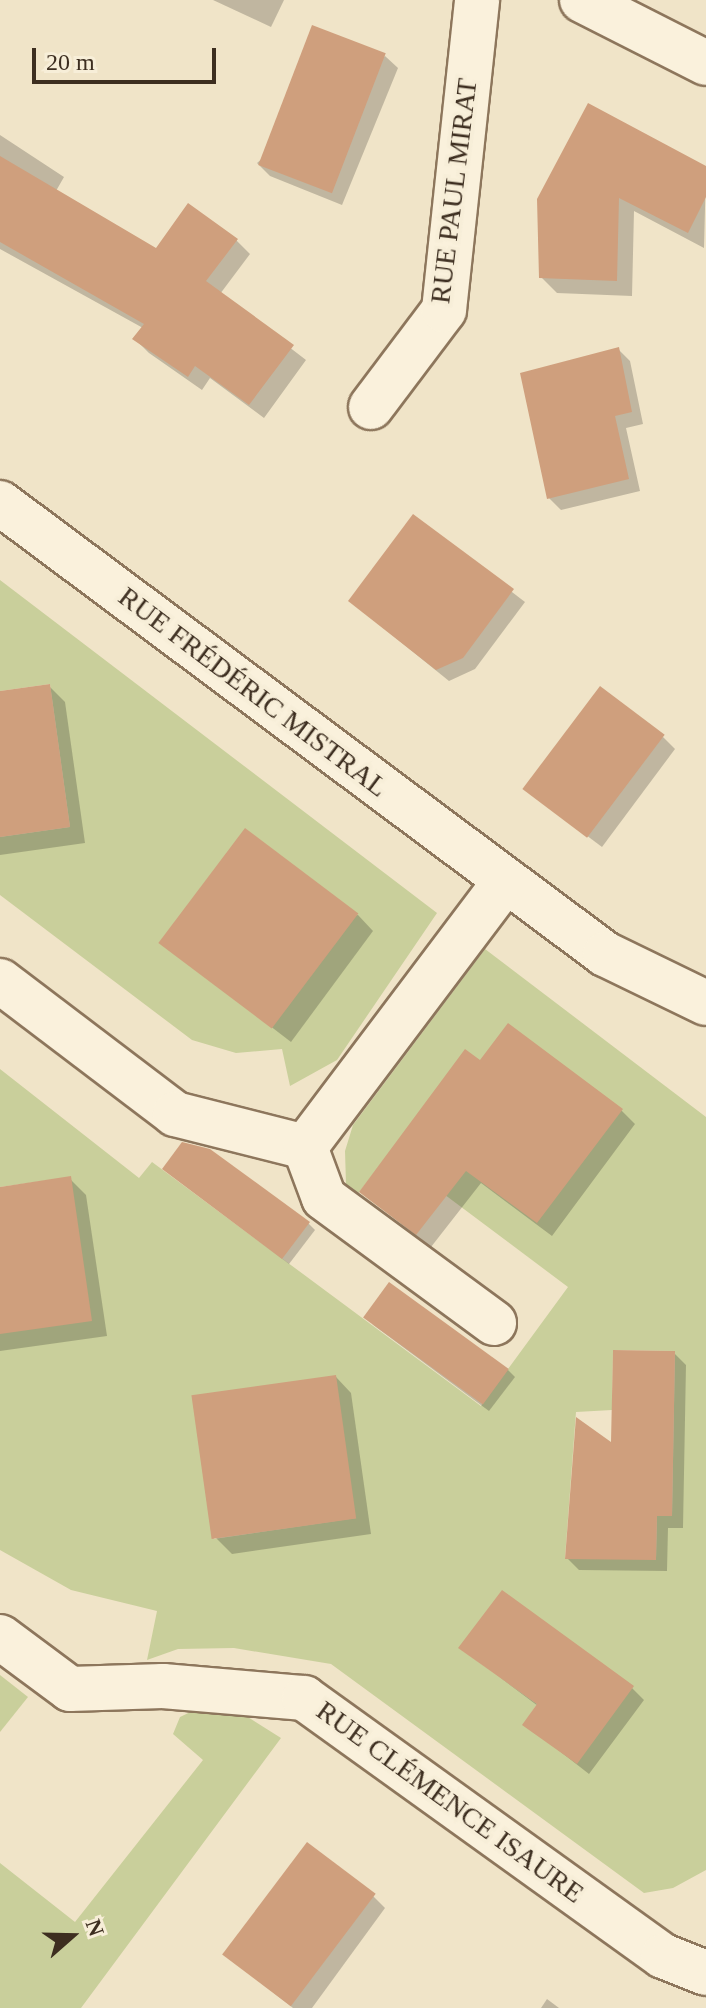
<!DOCTYPE html>
<meta charset="utf-8">
<style>
body{margin:0}
#map{position:relative;width:706px;height:2008px;overflow:hidden;background:#f0e4c8;font-family:Georgia,serif}
div>[style]{position:absolute}
.green>*{inset:0;background:#c9cf9b}
.shadow>*{inset:0;background:#0003}
.building>*{inset:0;background:#cf9f7d;transform-origin:0 0}
.roads{filter:drop-shadow(2px 0 #8d765c) drop-shadow(-2px 0 #8d765c) drop-shadow(0 2px #8d765c) drop-shadow(0 -2px #8d765c)}
.street>*{height:44px;margin:-22px;padding:0 22px;transform-origin:22px;border-radius:22px;background:#faf1dc}
span{translate:-50% -50%;white-space:nowrap;text-align:center;line-height:1.15;-webkit-text-stroke:7px #f7eed8;paint-order:stroke}
.street-label{font-size:28px;color:#3d2e20}
.north{position:absolute;left:32px;top:1896px;width:80px;height:80px;-webkit-text-stroke:6px #f7eed8;paint-order:stroke;rotate:70deg;font-size:22px;font-weight:700;line-height:32px;text-align:center;color:#3d2e20}
.north::after{content:'';display:block;margin:auto;width:28px;height:36px;background:#3d2e20;clip-path:polygon(50% 0,100% 100%,50% 72%,0 100%)}
.scale{position:absolute;left:32px;top:48px;width:184px;height:36px;box-sizing:border-box;border:4px solid #3d2e20;border-top:0;padding-left:10px;font-size:24px;line-height:28px;white-space:nowrap;color:#3d2e20;-webkit-text-stroke:6px #f7eed8;paint-order:stroke}
</style>
<div id="map">
<div class="green">
<i style="clip-path:polygon(0 580px,437px 913px,337px 1060px,290px 1086px,282px 1049px,236px 1053px,192px 1040px,0 895px,0 837px,70px 827px,50px 684px,0 691px)"></i>
<i style="clip-path:polygon(evenodd,485px 949px,706px 1117px,706px 1870px,673px 1888px,644px 1893px,331px 1664px,234px 1648px,178px 1649px,147px 1660px,157px 1611px,71px 1590px,0 1550px,0 1334px,71px 1177px,0 1187px,0 1069px,139px 1178px,152px 1162px,481px 1406px,568px 1287px,389px 1153px,357px 1195px,346px 1184px,345px 1151px,353px 1125px,485px 949px,613px 1350px,675px 1351px,672px 1516px,657px 1516px,656px 1559px,565px 1558px,576px 1412px,612px 1410px,613px 1350px,485px 949px,193px 1397px,356px 1518px,214px 1539px,193px 1397px,485px 949px,459px 1648px,633px 1686px,523px 1725px,537px 1704px,459px 1648px)"></i>
<i style="clip-path:polygon(0 1675px,28px 1697px,0 1732px)"></i>
<i style="clip-path:polygon(203px 1706px,240px 1712px,281px 1738px,81px 2008px,0 2008px,0 1863px,75px 1922px,203px 1760px,173px 1734px,180px 1717px)"></i>
</div>
<div class="shadow">
<i style="clip-path:polygon(213px 0,284px 0,271px 27px)"></i>
<i style="clip-path:polygon(385px 56px,398px 68px,342px 205px,270px 176px,257px 163px)"></i>
<i style="clip-path:polygon(0 135px,64px 177px,56px 191px,156px 250px,236px 240px,250px 254px,220px 294px,306px 360px,264px 418px,210px 378px,202px 390px,149px 353px,135px 339px,143px 328px,0 249px)"></i>
<i style="clip-path:polygon(706px 169px,704px 248px,634px 211px,632px 296px,557px 293px,541px 277px,539px 199px)"></i>
<i style="clip-path:polygon(618px 349px,630px 361px,643px 424px,626px 428px,640px 491px,561px 510px,549px 498px)"></i>
<i style="clip-path:polygon(413px 517px,525px 602px,475px 669px,449px 681px,350px 601px)"></i>
<i style="clip-path:polygon(49px 686px,65px 702px,85px 843px,0 855px,0 693px)"></i>
<i style="clip-path:polygon(663px 737px,675px 749px,602px 847px,526px 790px)"></i>
<i style="clip-path:polygon(358px 915px,373px 931px,291px 1042px,162px 943px)"></i>
<i style="clip-path:polygon(481px 1063px,621px 1110px,635px 1124px,552px 1236px,481px 1183px,431px 1247px,361px 1192px)"></i>
<i style="clip-path:polygon(171px 1175px,308px 1223px,315px 1230px,289px 1264px)"></i>
<i style="clip-path:polygon(70px 1179px,86px 1195px,107px 1336px,0 1351px,0 1189px)"></i>
<i style="clip-path:polygon(372px 1324px,508px 1370px,515px 1377px,489px 1411px)"></i>
<i style="clip-path:polygon(674px 1353px,686px 1365px,683px 1528px,668px 1528px,667px 1571px,579px 1570px,567px 1558px,613px 1446px)"></i>
<i style="clip-path:polygon(336px 1377px,351px 1393px,371px 1534px,232px 1554px,216px 1538px)"></i>
<i style="clip-path:polygon(461px 1648px,632px 1688px,644px 1700px,589px 1774px,525px 1724px,538px 1706px)"></i>
<i style="clip-path:polygon(373px 1896px,385px 1908px,312px 2008px,293px 2008px,228px 1957px)"></i>
<i style="clip-path:polygon(547px 1999px,559px 2008px,541px 2008px)"></i>
</div>
<div class="building">
<i style="left:312px;top:25px;width:79px;height:150px;rotate:21deg"></i>
<i style="clip-path:polygon(588px 103px,706px 166px,706px 197px,688px 233px,619px 198px,617px 281px,539px 278px,537px 199px)"></i>
<i style="clip-path:polygon(0 156px,156px 248px,188px 203px,238px 239px,206px 281px,294px 345px,249px 405px,195px 366px,188px 377px,132px 339px,144px 324px,0 242px)"></i>
<i style="clip-path:polygon(619px 347px,632px 412px,615px 416px,629px 479px,547px 499px,520px 373px)"></i>
<i style="clip-path:polygon(413px 514px,514px 589px,463px 658px,436px 670px,348px 601px)"></i>
<i style="clip-path:polygon(50px 684px,70px 827px,0 837px,0 691px)"></i>
<i style="left:600px;top:686px;width:81px;height:129px;rotate:37deg"></i>
<i style="left:245px;top:828px;width:142px;height:144px;rotate:37deg"></i>
<i style="clip-path:polygon(508px 1023px,623px 1109px,537px 1223px,466px 1171px,416px 1235px,359px 1192px,465px 1049px,480px 1060px)"></i>
<i style="clip-path:polygon(182px 1142px,210px 1149px,310px 1222px,282px 1259px,162px 1169px)"></i>
<i style="clip-path:polygon(71px 1176px,92px 1321px,0 1334px,0 1187px)"></i>
<i style="left:389px;top:1282px;width:148px;height:44px;rotate:36deg"></i>
<i style="clip-path:polygon(613px 1350px,675px 1351px,672px 1516px,657px 1516px,656px 1560px,565px 1559px,576px 1417px,611px 1442px)"></i>
<i style="left:336px;top:1375px;width:145px;height:146px;rotate:82deg"></i>
<i style="clip-path:polygon(502px 1590px,634px 1686px,577px 1764px,522px 1725px,537px 1704px,458px 1648px)"></i>
<i style="left:307px;top:1842px;width:86px;height:141px;rotate:37deg"></i>
</div>
<div class="roads">
<div class="street">
<i style="left:582px;top:0;width:139px;rotate:26.9deg"></i>
<i style="left:371px;top:407px;width:121px;rotate:-53deg"></i>
<i style="left:444px;top:310px;width:312px;rotate:-83.9deg"></i>
<i style="left:0;top:503px;width:755px;rotate:36.7deg"></i>
<i style="left:605px;top:954px;width:112px;rotate:25.9deg"></i>
<i style="left:0;top:981px;width:220px;rotate:37.2deg"></i>
<i style="left:175px;top:1114px;width:134px;rotate:14.2deg"></i>
<i style="left:305px;top:1147px;width:334px;rotate:-53deg"></i>
<i style="left:305px;top:1147px;width:54px;rotate:69.6deg"></i>
<i style="left:324px;top:1198px;width:211px;rotate:36.3deg"></i>
<i style="left:0;top:1637px;width:87px;rotate:36.6deg"></i>
<i style="left:70px;top:1689px;width:93px;rotate:-1.8deg"></i>
<i style="left:163px;top:1686px;width:142px;rotate:4.9deg"></i>
<i style="left:304px;top:1698px;width:442px;rotate:35.7deg"></i>
<i style="left:663px;top:1956px;width:46px;rotate:21.6deg"></i>
</div>
</div>
<div class="street-label">
<span style="left:454px;top:191px;rotate:-83deg">RUE PAUL MIRAT</span>
<span style="left:253px;top:692px;rotate:37deg">RUE FRÉDÉRIC MISTRAL</span>
<span style="left:450px;top:1802px;rotate:36deg">RUE CLÉMENCE ISAURE</span>
</div>
<div class="north">N</div>
<div class="scale">20 m</div>
</div>
